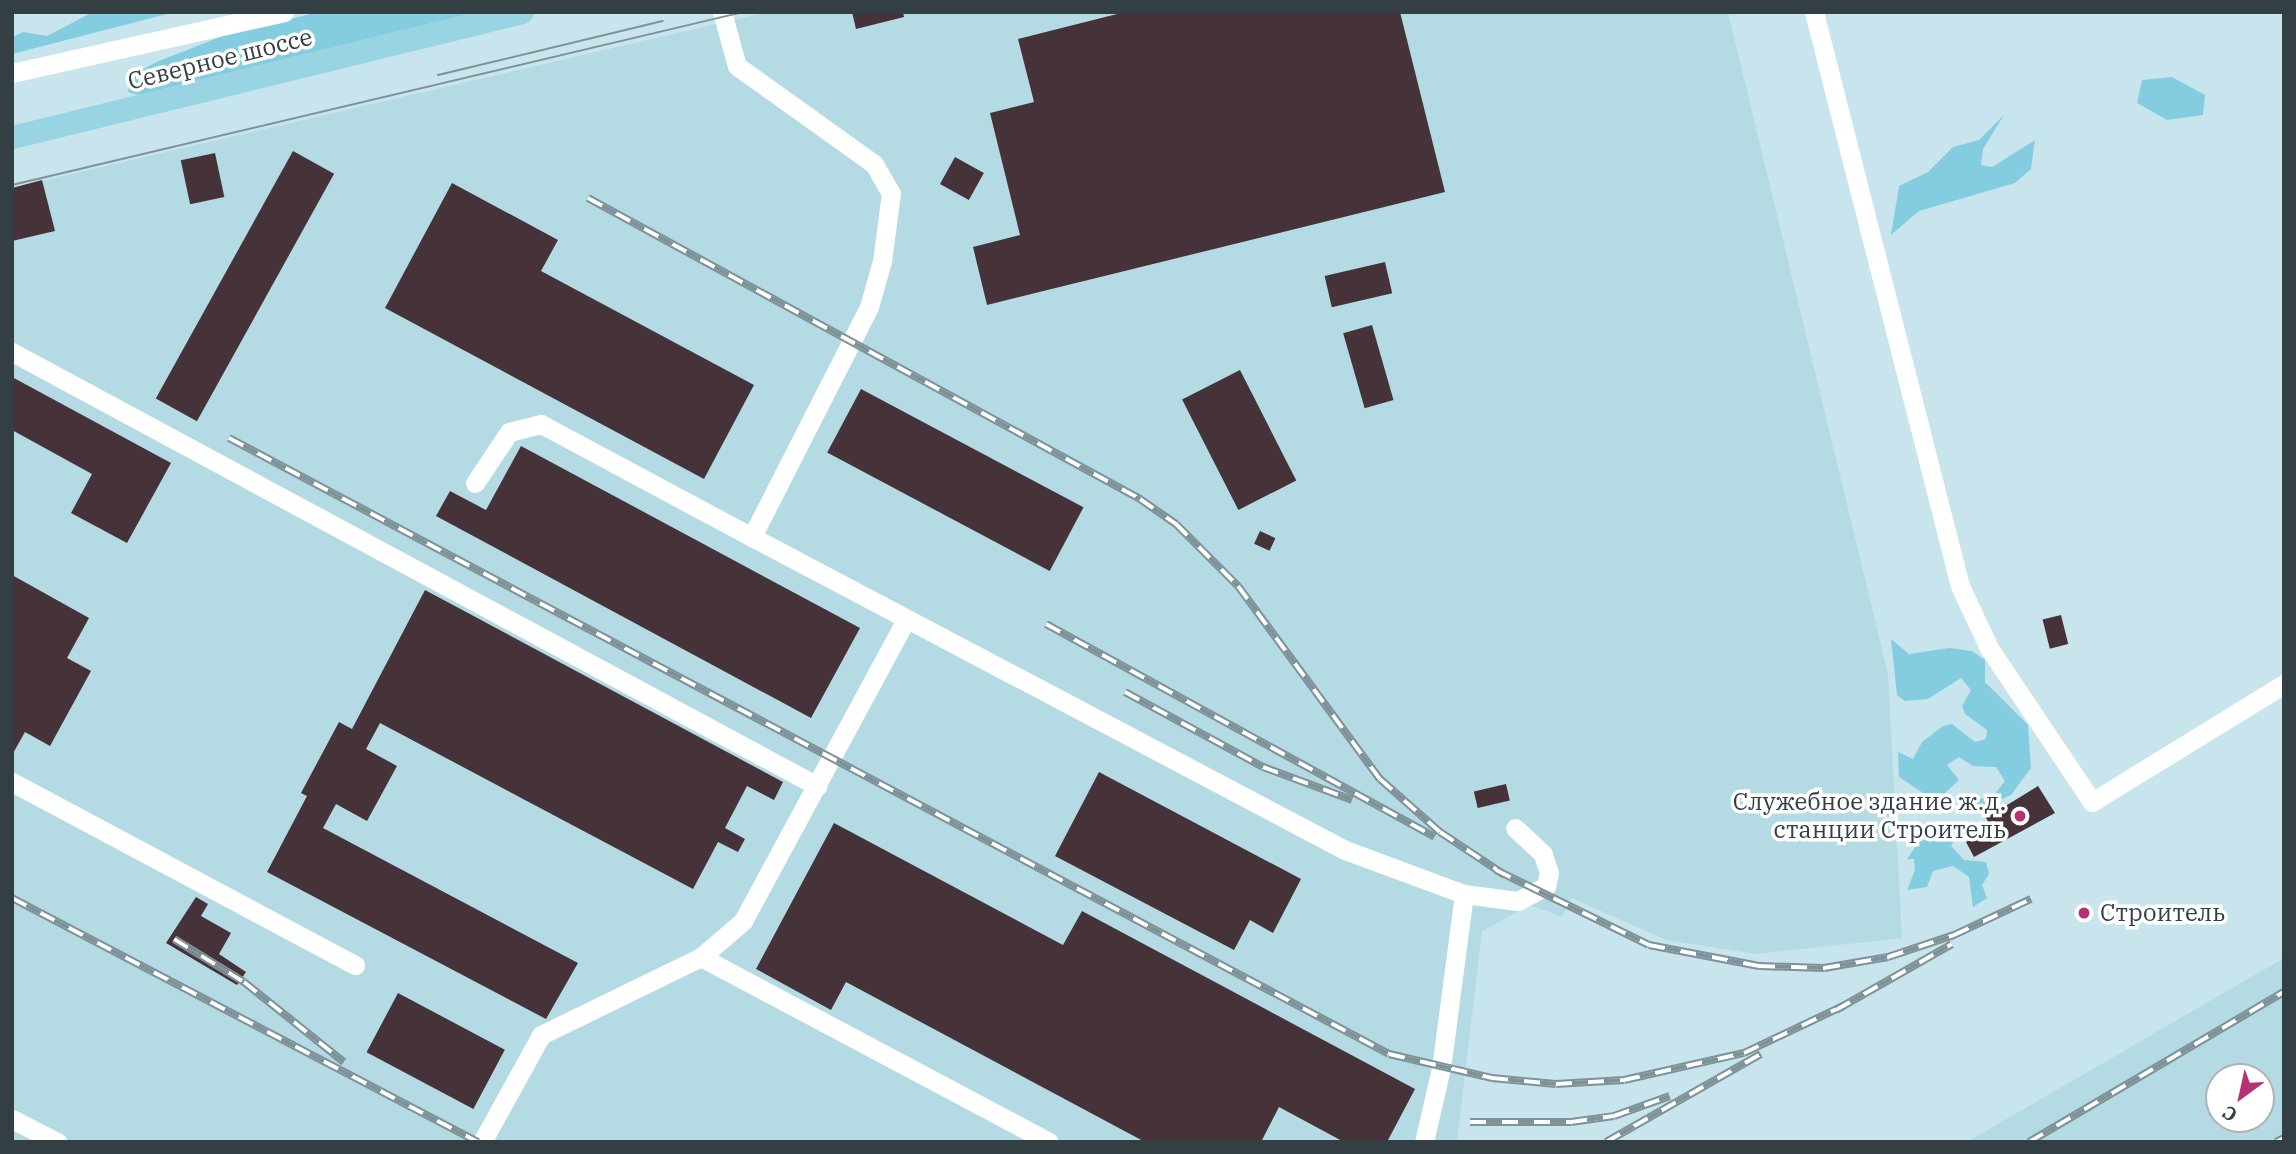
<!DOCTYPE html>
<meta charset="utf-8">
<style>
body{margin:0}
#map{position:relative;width:2296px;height:1154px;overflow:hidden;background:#c8e5ed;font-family:"IBM Plex Serif",serif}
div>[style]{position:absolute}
.built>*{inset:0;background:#b4dae4}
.green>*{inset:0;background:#84cde0}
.building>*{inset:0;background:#463239;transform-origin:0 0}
.minor>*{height:19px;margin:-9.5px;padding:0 9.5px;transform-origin:9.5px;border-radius:9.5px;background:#fff}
.major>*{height:23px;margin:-11.5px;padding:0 11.5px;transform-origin:11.5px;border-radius:11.5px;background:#98d4e2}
.tram>*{height:2px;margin:-1px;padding:0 1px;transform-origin:1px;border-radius:1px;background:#7e9298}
.rail>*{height:8px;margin-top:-4px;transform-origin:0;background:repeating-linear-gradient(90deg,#fff 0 16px,#7e9298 0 32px);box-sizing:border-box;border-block:2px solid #7e9298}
.dots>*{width:19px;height:19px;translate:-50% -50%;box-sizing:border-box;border:4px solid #fff;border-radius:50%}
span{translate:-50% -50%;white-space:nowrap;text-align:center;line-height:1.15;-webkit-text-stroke:7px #fff;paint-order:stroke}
.street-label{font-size:24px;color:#343f43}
.poi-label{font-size:24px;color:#343f43}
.right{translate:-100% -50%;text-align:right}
.left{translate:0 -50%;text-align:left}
.frame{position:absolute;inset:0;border:14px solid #343f43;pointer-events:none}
.north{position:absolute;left:2205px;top:1063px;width:70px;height:70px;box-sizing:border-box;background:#fff;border:2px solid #aeb2b4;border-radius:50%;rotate:213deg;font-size:19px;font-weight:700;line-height:28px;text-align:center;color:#343f43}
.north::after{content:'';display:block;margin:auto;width:24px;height:32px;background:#b63073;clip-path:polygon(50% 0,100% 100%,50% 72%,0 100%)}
</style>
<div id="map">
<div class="built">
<i style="clip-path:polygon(767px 12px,1728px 12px,1888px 674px,1902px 938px,1756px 954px,1666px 940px,1572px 898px,1562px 917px,1530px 905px,1482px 931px,1457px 1142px,12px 1140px,12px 188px)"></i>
<i style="clip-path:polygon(evenodd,2284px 958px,2284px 1142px,1967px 1142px,2284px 958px,2219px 1077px,2261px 1077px,2261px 1119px,2219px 1119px,2219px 1077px)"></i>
</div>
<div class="green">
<i style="clip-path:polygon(93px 12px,175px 12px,12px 54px,12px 37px,23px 32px,47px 36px)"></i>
<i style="clip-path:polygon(318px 12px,477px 12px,139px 95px,128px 92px,131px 75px,159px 61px,220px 37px)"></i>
<i style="clip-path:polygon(2172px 77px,2205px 95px,2203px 115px,2167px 120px,2137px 103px,2142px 80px)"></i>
<i style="clip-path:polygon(2004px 115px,1983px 149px,1981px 165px,1992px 167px,2035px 140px,2031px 169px,2015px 183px,1919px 211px,1891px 235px,1899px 186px,1928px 172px,1953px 147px,1979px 140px)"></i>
<i style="clip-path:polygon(1891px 639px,1909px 654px,1949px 648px,1972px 651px,1985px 660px,1985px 682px,2028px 725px,2031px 768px,2011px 795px,1983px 808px,1961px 805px,1994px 795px,2005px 781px,1996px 767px,1973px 766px,1959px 757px,1947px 765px,1959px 780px,1945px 793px,1923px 793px,1899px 777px,1898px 752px,1913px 759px,1922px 742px,1943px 726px,1952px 724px,1975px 742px,1986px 739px,1987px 730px,1965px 714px,1962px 706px,1971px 690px,1961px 678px,1928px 699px,1905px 701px,1897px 695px)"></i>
<i style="clip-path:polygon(1963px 827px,1951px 846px,1964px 860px,1986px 862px,1989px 874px,1982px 885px,1987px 898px,1973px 907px,1969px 877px,1953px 866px,1933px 871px,1927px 887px,1907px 890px,1915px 870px,1914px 859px,1907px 859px,1919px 842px)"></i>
</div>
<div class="building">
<i style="clip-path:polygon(852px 12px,903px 12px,904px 17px,856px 29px)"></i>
<i style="clip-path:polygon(1125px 12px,1400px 12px,1445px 192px,987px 305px,973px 247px,1020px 235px,990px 113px,1034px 102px,1018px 39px)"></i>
<i style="left:293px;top:151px;width:47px;height:283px;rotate:29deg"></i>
<i style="left:215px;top:153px;width:45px;height:35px;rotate:78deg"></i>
<i style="left:955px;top:157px;width:33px;height:31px;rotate:29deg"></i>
<i style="clip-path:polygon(42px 180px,55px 231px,12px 241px,12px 188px)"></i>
<i style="clip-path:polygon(452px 183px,558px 240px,541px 271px,754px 385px,704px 479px,385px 308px)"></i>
<i style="left:1385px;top:262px;width:32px;height:62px;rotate:77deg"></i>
<i style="left:1372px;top:325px;width:78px;height:30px;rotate:74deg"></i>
<i style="left:1240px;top:370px;width:124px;height:65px;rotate:63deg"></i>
<i style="clip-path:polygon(12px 377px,171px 463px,127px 543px,71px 513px,92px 474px,12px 430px)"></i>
<i style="left:861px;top:389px;width:252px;height:72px;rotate:28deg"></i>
<i style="clip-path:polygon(521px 446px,860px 628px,811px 718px,436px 516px,450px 491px,486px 510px)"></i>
<i style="left:1260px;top:531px;width:17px;height:14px;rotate:25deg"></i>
<i style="clip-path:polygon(12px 575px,89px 618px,67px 658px,91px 671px,50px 746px,25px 732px,12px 755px)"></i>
<i style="clip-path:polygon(425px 590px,783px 782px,774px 800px,747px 786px,725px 828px,745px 839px,738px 852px,718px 842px,693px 889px,380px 723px,366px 749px,397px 766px,367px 821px,336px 804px,323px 828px,578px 963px,546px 1019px,267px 872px,307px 796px,301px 793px,339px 722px,352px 729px)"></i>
<i style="left:2061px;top:615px;width:30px;height:19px;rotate:76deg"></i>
<i style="clip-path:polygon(1099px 772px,1301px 879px,1273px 933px,1250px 920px,1234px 950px,1055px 856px)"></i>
<i style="left:1506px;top:784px;width:17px;height:33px;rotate:77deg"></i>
<i style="clip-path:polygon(2038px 786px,2055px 813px,1974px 857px,1966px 842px,1992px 828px,1986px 818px)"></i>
<i style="clip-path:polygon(834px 823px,1063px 945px,1082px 911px,1415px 1089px,1387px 1142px,1344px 1142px,1279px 1107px,1261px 1142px,1145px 1142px,846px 982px,831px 1010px,756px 969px)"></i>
<i style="clip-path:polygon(196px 897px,208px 904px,201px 916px,231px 933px,219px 954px,246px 972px,237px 985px,166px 943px)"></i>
<i style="left:398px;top:993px;width:121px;height:67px;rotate:28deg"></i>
</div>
<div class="minor">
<i style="left:722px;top:12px;width:56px;rotate:74.5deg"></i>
<i style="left:737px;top:66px;width:168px;rotate:35.6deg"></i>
<i style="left:874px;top:164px;width:34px;rotate:60deg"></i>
<i style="left:891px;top:193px;width:69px;rotate:97.5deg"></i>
<i style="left:882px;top:261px;width:48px;rotate:105.8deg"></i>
<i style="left:869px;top:307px;width:258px;rotate:117deg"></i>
<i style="left:752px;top:537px;width:671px;rotate:27.83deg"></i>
<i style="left:1345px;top:850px;width:127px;rotate:20.3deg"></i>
<i style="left:1464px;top:894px;width:176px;rotate:97.5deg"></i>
<i style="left:1441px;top:1068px;width:76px;rotate:102.9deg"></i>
<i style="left:1814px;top:12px;width:592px;rotate:75.73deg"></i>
<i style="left:1960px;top:586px;width:68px;rotate:64.9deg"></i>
<i style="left:1989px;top:648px;width:185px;rotate:56.2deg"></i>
<i style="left:2092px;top:802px;width:225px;rotate:-31.6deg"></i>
<i style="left:12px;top:73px;width:279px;rotate:-12.6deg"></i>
<i style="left:12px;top:352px;width:915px;rotate:28.33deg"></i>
<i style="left:475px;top:483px;width:61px;rotate:-56.3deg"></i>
<i style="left:509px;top:432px;width:33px;rotate:-14deg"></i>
<i style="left:541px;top:424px;width:239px;rotate:28.2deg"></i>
<i style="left:12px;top:782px;width:389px;rotate:28.1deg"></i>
<i style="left:1464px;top:894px;width:54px;rotate:7.4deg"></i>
<i style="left:1518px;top:901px;width:32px;rotate:-28deg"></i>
<i style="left:1546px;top:886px;width:13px;rotate:-77deg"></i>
<i style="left:1549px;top:873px;width:20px;rotate:-108deg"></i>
<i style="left:1543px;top:854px;width:38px;rotate:-137deg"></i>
<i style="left:701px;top:957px;width:394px;rotate:28deg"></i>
<i style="left:12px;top:1119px;width:51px;rotate:27.1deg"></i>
<i style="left:482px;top:1142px;width:122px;rotate:-61.1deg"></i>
<i style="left:541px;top:1035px;width:178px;rotate:-26deg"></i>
<i style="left:701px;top:957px;width:55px;rotate:-40.6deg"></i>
<i style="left:743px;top:921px;width:340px;rotate:-61.6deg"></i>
</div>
<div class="major">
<i style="left:12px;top:137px;width:525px;rotate:-13.77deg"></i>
</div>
<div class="tram">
<i style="left:438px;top:75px;width:231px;rotate:-13.5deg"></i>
<i style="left:12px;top:185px;width:751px;rotate:-13.31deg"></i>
</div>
<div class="rail">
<i style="left:588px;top:198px;width:629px;rotate:28.6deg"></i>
<i style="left:1140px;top:499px;width:44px;rotate:34.8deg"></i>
<i style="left:1176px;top:524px;width:88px;rotate:45deg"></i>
<i style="left:1238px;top:586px;width:240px;rotate:53.7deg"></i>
<i style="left:1380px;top:779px;width:80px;rotate:41.5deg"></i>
<i style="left:1440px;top:832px;width:78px;rotate:33.5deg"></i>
<i style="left:229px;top:438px;width:1313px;rotate:27.97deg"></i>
<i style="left:1389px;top:1054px;width:106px;rotate:13.1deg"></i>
<i style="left:1492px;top:1078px;width:64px;rotate:5.4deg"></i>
<i style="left:1556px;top:1084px;width:68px;rotate:-3.4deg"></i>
<i style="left:1624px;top:1080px;width:123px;rotate:-12.7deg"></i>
<i style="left:1744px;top:1053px;width:110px;rotate:-25.4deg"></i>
<i style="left:1046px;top:624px;width:443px;rotate:28.7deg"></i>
<i style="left:1125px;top:692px;width:157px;rotate:28.5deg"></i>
<i style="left:1263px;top:767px;width:95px;rotate:20.3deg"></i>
<i style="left:1496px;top:870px;width:170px;rotate:26.1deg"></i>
<i style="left:1649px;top:945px;width:112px;rotate:10.8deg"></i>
<i style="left:1759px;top:966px;width:65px;rotate:1.8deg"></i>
<i style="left:1824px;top:968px;width:65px;rotate:-9.8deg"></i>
<i style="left:1888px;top:957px;width:70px;rotate:-18.4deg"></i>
<i style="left:1954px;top:935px;width:85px;rotate:-25.1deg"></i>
<i style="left:12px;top:898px;width:526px;rotate:27.64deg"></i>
<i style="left:174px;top:939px;width:82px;rotate:31.6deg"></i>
<i style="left:244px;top:982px;width:128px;rotate:38.7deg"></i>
<i style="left:1836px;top:1010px;width:133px;rotate:-29.6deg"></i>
<i style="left:1470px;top:1122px;width:101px"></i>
<i style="left:1571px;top:1122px;width:43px;rotate:-7.9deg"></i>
<i style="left:1614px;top:1116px;width:59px;rotate:-19.7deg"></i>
<i style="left:1606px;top:1142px;width:178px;rotate:-29.6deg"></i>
<i style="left:2029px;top:1142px;width:296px;rotate:-30.5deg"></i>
<i style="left:2276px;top:1142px;width:9px;rotate:-27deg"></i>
</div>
<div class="dots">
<i style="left:2020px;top:816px;background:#b63073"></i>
<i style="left:2084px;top:913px;background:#b63073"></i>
</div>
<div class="street-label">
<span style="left:220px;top:59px;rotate:-14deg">Северное шоссе</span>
</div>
<div class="poi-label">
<span class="right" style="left:2006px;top:816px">Служебное здание ж.д.<br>станции Строитель</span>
<span class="left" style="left:2100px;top:913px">Строитель</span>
</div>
<div class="frame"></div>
<div class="north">С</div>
</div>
